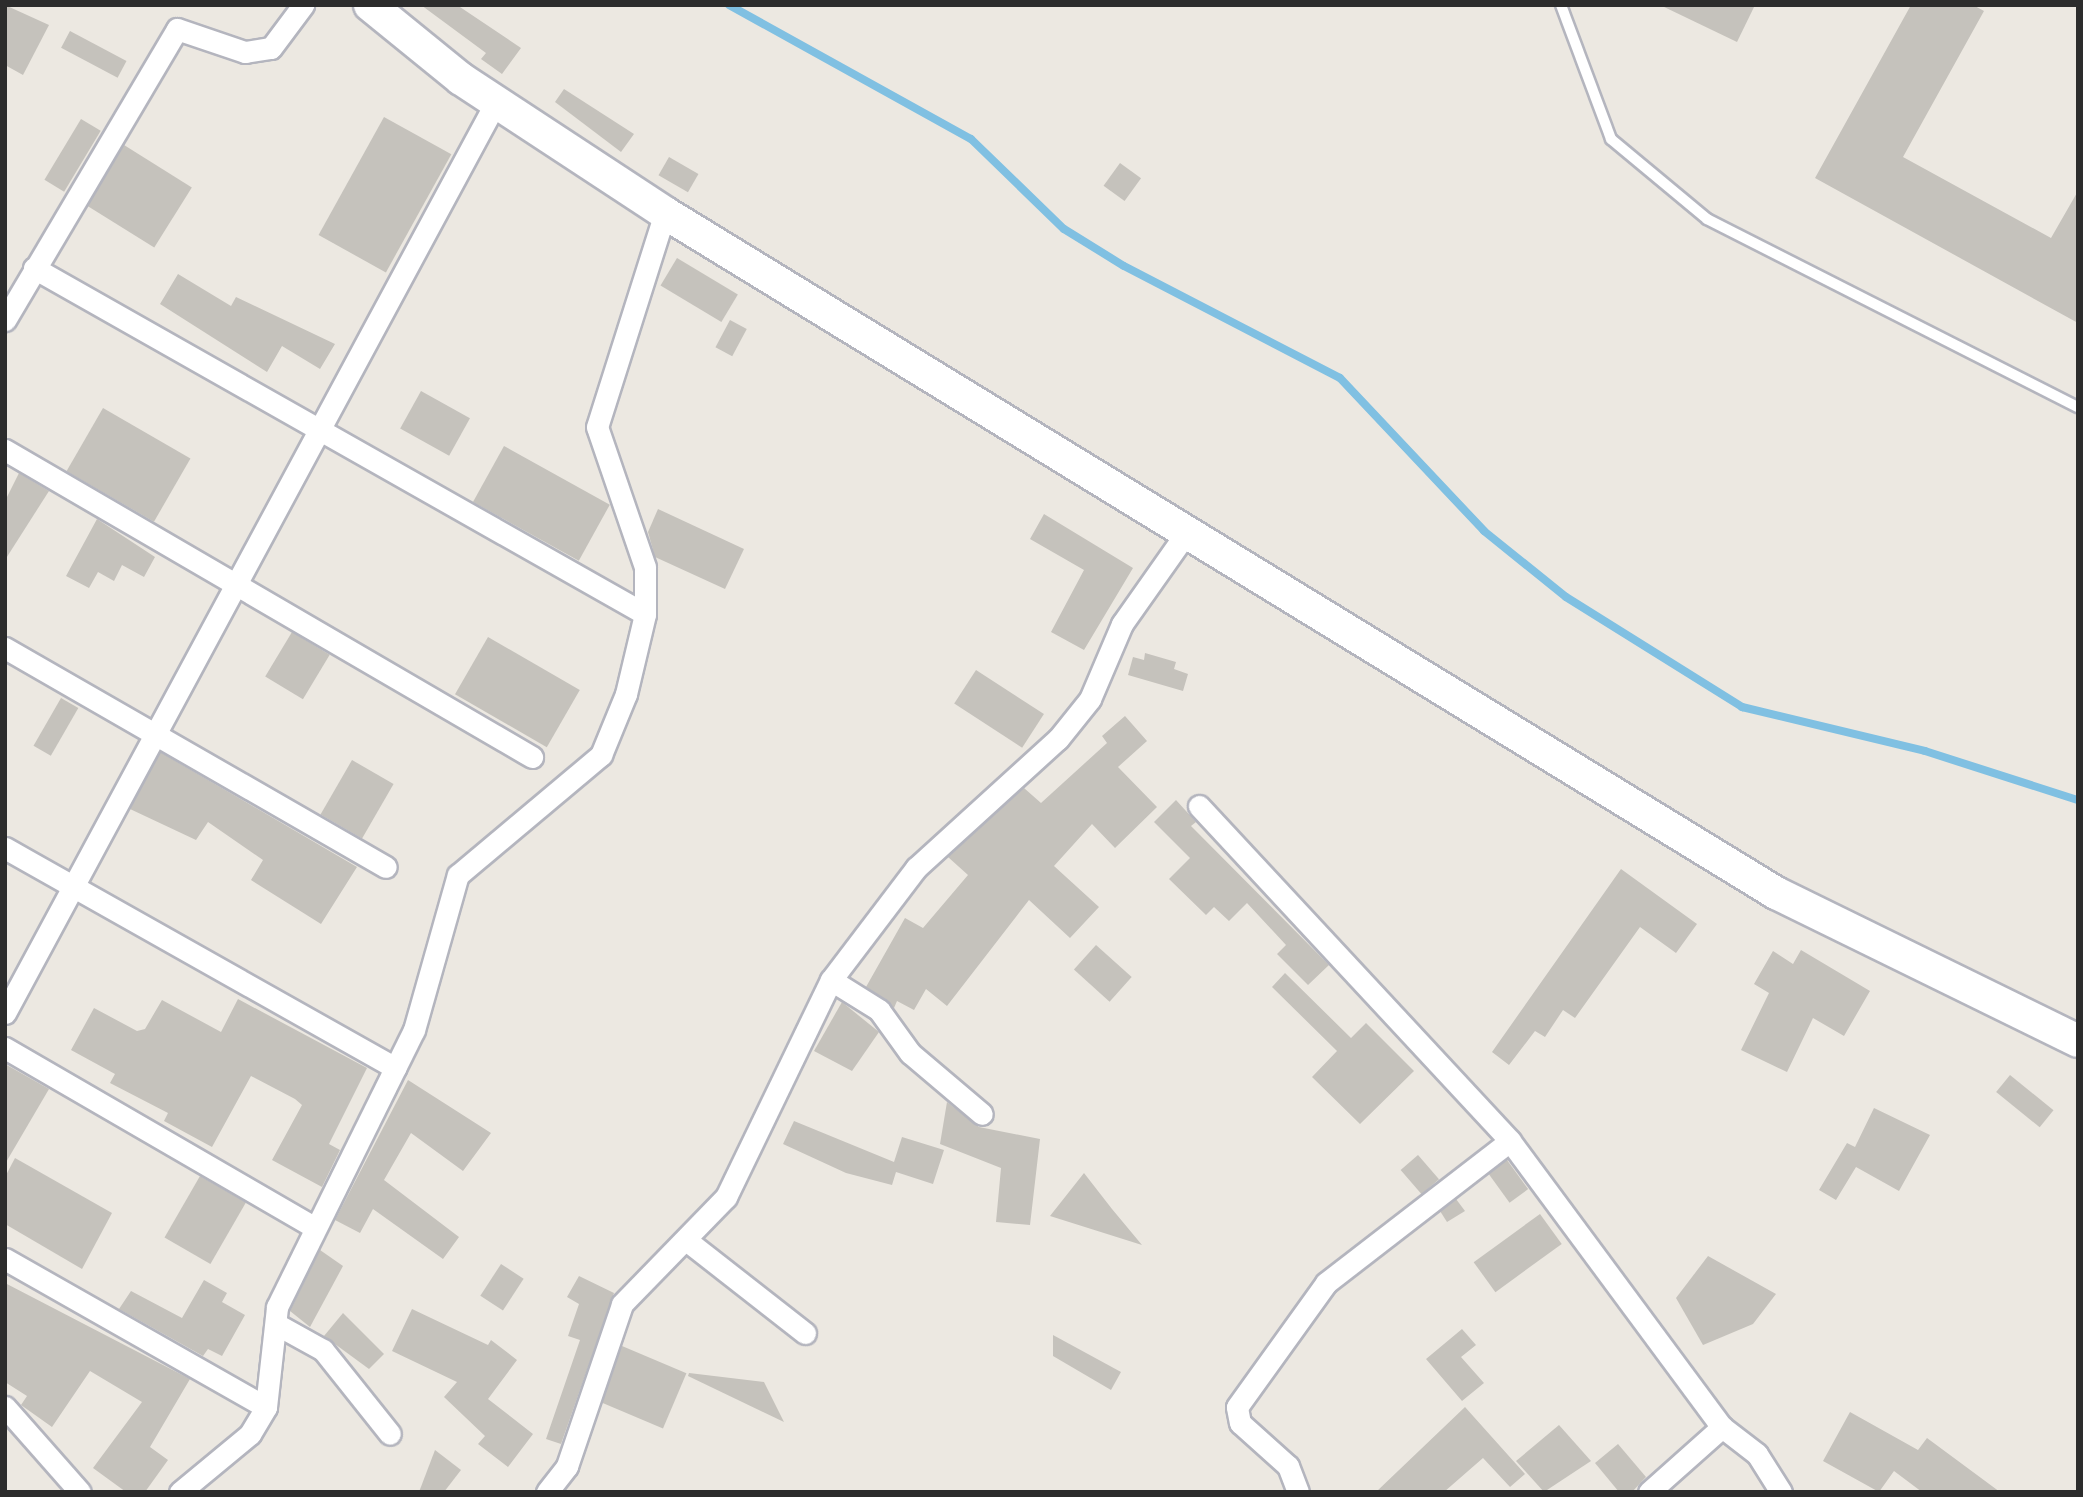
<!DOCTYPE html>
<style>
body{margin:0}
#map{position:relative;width:2083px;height:1497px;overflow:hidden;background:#ece8e1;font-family:"Public Sans",sans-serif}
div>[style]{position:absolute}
.stream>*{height:8px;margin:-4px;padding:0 4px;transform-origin:4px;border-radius:4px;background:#80c0e2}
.building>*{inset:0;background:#c5c2bc;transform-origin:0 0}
.roads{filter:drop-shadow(2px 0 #b4b5be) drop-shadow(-2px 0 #b4b5be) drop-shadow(0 2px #b4b5be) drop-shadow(0 -2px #b4b5be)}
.lane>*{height:10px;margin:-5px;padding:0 5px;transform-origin:5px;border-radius:5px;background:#fff}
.street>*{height:21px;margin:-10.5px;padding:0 10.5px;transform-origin:10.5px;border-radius:10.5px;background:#fff}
.secondary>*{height:32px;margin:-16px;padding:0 16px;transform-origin:16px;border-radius:16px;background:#fff}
span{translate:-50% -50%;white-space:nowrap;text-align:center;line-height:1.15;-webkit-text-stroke:5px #fff;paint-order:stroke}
.frame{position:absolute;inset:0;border:7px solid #2c2c2c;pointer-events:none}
</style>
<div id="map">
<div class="stream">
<i style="left:729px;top:5px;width:277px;rotate:29deg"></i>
<i style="left:971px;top:139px;width:129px;rotate:44.1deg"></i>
<i style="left:1064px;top:229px;width:70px;rotate:31.7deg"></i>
<i style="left:1124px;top:266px;width:243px;rotate:27.4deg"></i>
<i style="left:1340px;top:378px;width:210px;rotate:46.7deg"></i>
<i style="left:1484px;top:531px;width:105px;rotate:38.8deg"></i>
<i style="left:1566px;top:597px;width:208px;rotate:32deg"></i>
<i style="left:1742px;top:707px;width:188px;rotate:13.5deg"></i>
<i style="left:1925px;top:751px;width:161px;rotate:17.8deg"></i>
</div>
<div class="building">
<i style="clip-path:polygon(5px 5px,49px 25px,23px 75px,5px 65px)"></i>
<i style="clip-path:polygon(421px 5px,457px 5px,521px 48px,502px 74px,481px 59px,486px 53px)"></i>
<i style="clip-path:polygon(1660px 5px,1755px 5px,1737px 42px)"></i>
<i style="clip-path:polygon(1911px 5px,1973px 5px,1984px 11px,1903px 157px,2051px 238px,2078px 191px,2078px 323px,1815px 178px)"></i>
<i style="left:70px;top:31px;width:64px;height:19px;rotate:28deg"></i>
<i style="clip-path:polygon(564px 89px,634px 134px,621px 152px,555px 102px)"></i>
<i style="left:384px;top:117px;width:77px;height:135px;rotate:29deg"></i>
<i style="left:81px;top:119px;width:23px;height:71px;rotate:31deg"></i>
<i style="left:124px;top:145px;width:80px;height:71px;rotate:32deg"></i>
<i style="left:669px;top:157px;width:34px;height:21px;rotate:30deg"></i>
<i style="left:1120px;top:163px;width:26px;height:28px;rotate:36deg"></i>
<i style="left:677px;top:258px;width:71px;height:32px;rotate:31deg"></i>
<i style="clip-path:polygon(178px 274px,231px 306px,236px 297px,335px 344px,320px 369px,282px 346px,267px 372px,160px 304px)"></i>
<i style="left:730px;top:320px;width:19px;height:31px;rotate:28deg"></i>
<i style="left:421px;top:391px;width:56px;height:43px;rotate:29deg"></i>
<i style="left:103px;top:408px;width:101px;height:73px;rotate:30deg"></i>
<i style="left:504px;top:446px;width:121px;height:64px;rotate:29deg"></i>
<i style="clip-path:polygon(19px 473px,49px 491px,5px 560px,5px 501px)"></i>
<i style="clip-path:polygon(658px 509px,744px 549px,725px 589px,655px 557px,648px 532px)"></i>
<i style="clip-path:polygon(1044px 514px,1133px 568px,1084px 650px,1051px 632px,1084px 570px,1030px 539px)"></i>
<i style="clip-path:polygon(97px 519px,155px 557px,144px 577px,122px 565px,114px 581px,98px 572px,89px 588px,66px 576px)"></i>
<i style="left:292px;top:632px;width:44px;height:52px;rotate:31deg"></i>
<i style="left:488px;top:637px;width:106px;height:66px;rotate:30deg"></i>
<i style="clip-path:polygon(1145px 653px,1176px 662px,1174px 669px,1188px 674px,1183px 691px,1128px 675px,1133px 657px,1144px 660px)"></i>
<i style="left:976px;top:670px;width:81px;height:40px;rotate:33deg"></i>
<i style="left:61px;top:698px;width:20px;height:55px;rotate:30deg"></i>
<i style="clip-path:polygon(1125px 716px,1147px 741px,1118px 767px,1157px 807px,1115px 848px,1092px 824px,1054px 866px,1099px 907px,1070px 938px,1029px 900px,947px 1006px,926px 989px,914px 1010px,897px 1001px,894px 1008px,866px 987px,905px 918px,923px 928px,968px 875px,948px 857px,1024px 788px,1041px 803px,1107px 743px,1102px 736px)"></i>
<i style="clip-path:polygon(160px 752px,357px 867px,321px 924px,251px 880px,263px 860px,208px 822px,196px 840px,130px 809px)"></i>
<i style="left:352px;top:760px;width:48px;height:63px;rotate:30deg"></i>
<i style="clip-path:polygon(1176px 800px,1196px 822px,1191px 826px,1329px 965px,1308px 985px,1277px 954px,1286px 945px,1247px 903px,1229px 921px,1214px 907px,1206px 915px,1169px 879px,1190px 858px,1154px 822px)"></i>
<i style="clip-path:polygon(1621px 869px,1697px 924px,1676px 953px,1640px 927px,1575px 1018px,1563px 1010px,1545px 1037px,1535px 1031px,1509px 1065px,1492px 1052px)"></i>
<i style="left:1096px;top:945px;width:48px;height:33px;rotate:42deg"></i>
<i style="clip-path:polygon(1801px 950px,1870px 991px,1844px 1036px,1813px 1018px,1787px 1072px,1741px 1050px,1769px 993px,1754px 984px,1773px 951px,1793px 964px)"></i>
<i style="clip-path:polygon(1285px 973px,1351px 1038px,1366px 1023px,1414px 1071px,1360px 1124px,1312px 1077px,1337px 1051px,1272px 987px)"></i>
<i style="clip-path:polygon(238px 999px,367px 1068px,329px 1144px,340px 1150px,322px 1187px,272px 1160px,302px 1105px,295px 1099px,251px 1076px,212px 1147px,164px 1121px,168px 1113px,110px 1083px,115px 1074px,71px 1050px,94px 1008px,137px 1031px,145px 1029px,162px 1000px,221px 1032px)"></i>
<i style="clip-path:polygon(842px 1002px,879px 1032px,852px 1071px,814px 1051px)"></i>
<i style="clip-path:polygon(5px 1064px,49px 1089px,5px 1164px)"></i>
<i style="left:2010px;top:1075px;width:56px;height:22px;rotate:39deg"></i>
<i style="clip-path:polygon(408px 1080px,491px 1133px,463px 1171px,411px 1133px,384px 1180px,459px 1237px,443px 1259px,373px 1209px,360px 1233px,335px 1220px)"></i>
<i style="clip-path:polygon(947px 1102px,979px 1127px,1040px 1139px,1030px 1225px,996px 1222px,1001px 1168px,940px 1144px)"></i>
<i style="clip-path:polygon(1874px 1108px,1930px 1135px,1899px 1191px,1856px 1167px,1836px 1200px,1819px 1190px,1847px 1143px,1855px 1147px)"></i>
<i style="clip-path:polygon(794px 1121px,894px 1162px,902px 1137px,944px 1150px,933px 1184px,896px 1172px,892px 1185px,846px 1173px,783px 1144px)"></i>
<i style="left:1418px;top:1155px;width:32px;height:23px;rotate:49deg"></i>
<i style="clip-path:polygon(15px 1158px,112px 1213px,82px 1269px,5px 1224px,5px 1177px)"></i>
<i style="left:1507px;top:1160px;width:36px;height:23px;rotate:54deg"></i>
<i style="clip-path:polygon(1084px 1173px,1112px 1209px,1142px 1245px,1050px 1216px)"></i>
<i style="left:200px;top:1176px;width:53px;height:71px;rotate:30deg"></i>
<i style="clip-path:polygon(1456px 1199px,1465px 1211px,1447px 1222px,1440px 1211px)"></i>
<i style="left:1540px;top:1214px;width:37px;height:82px;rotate:54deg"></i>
<i style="clip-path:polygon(320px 1250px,343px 1266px,310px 1327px,290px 1311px)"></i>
<i style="clip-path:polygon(1708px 1256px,1776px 1294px,1753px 1324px,1703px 1345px,1676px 1298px)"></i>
<i style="left:501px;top:1264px;width:27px;height:38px;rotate:33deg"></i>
<i style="clip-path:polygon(579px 1276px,614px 1293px,561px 1444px,546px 1439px,580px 1340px,568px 1336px,579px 1304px,567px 1297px)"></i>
<i style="clip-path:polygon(204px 1280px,227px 1293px,222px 1302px,245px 1315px,222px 1356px,208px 1349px,203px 1356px,119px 1309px,131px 1291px,182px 1318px)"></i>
<i style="clip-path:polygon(5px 1283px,190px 1379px,150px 1447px,168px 1460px,145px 1492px,126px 1492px,93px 1468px,142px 1402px,90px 1371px,52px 1427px,21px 1405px,27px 1396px,5px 1382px)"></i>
<i style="clip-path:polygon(412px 1309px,488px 1345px,491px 1340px,517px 1360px,488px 1399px,533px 1434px,508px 1467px,478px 1444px,485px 1436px,444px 1397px,457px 1382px,392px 1351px)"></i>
<i style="clip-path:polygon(343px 1313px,384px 1354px,369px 1369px,324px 1336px)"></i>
<i style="clip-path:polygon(1462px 1329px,1476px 1345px,1461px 1357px,1484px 1383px,1462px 1401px,1426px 1359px)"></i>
<i style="clip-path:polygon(1053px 1335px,1121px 1372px,1111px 1390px,1053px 1356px)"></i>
<i style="left:622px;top:1346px;width:70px;height:60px;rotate:23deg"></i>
<i style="clip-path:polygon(689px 1373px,764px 1382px,784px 1422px,688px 1376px)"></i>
<i style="clip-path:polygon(1465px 1407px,1525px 1474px,1510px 1487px,1483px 1458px,1444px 1492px,1376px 1492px)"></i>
<i style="clip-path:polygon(1850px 1412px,1918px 1450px,1927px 1438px,2000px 1492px,1922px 1492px,1894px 1471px,1879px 1492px,1823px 1461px)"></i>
<i style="clip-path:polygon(1559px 1425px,1591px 1461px,1544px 1492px,1516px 1461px)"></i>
<i style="clip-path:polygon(1618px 1444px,1646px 1477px,1632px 1492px,1619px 1492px,1595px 1463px)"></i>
<i style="clip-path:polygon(435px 1450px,461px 1470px,444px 1492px,419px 1492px)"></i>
</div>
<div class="roads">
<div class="lane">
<i style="left:1561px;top:5px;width:143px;rotate:69.5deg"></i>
<i style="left:1611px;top:139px;width:125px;rotate:39.8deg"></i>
<i style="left:1707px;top:219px;width:416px;rotate:26.9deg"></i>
</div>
<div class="street">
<i style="left:34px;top:268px;width:702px;rotate:29.52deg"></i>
<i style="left:5px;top:320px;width:338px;rotate:-59.4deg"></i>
<i style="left:177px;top:29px;width:72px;rotate:18.7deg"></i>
<i style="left:245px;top:52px;width:26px;rotate:-9deg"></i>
<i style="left:271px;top:48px;width:54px;rotate:-53.3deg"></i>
<i style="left:5px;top:450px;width:610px;rotate:30.22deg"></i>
<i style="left:5px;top:648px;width:439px;rotate:29.9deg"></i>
<i style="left:1199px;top:806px;width:457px;rotate:47.1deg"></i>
<i style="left:1510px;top:1141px;width:356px;rotate:53.5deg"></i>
<i style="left:1722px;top:1427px;width:44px;rotate:37.6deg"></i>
<i style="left:1757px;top:1454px;width:45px;rotate:57.7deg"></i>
<i style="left:5px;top:848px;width:448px;rotate:29.4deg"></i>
<i style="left:831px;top:980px;width:57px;rotate:32deg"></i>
<i style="left:879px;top:1010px;width:53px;rotate:54.2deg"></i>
<i style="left:910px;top:1053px;width:94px;rotate:40.3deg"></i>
<i style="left:5px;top:1013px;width:1035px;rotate:-61.68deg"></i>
<i style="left:5px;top:1048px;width:357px;rotate:30.1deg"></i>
<i style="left:686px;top:1240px;width:151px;rotate:38deg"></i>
<i style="left:5px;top:1259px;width:300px;rotate:29.6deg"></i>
<i style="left:276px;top:1324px;width:54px;rotate:29deg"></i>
<i style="left:323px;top:1350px;width:107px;rotate:51.4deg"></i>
<i style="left:5px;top:1407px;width:113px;rotate:48.6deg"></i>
<i style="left:180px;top:1492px;width:91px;rotate:-39.6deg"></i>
<i style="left:250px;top:1434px;width:31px;rotate:-59deg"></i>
<i style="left:266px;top:1407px;width:101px;rotate:-83.7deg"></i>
<i style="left:277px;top:1307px;width:309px;rotate:-63.7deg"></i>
<i style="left:414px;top:1030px;width:161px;rotate:-74.2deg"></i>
<i style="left:458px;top:875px;width:187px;rotate:-40deg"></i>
<i style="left:601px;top:755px;width:66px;rotate:-67.7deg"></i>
<i style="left:626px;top:694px;width:82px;rotate:-76.6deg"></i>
<i style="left:645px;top:614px;width:47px;rotate:-90deg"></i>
<i style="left:645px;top:567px;width:148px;rotate:-108.9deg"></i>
<i style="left:597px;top:427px;width:225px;rotate:-72.4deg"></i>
<i style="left:547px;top:1492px;width:33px;rotate:-52deg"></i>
<i style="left:567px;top:1466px;width:171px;rotate:-71.2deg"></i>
<i style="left:622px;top:1304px;width:149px;rotate:-45.8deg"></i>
<i style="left:726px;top:1197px;width:241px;rotate:-64.2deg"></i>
<i style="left:831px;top:980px;width:141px;rotate:-52.8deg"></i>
<i style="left:916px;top:868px;width:192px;rotate:-42.3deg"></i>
<i style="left:1058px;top:739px;width:51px;rotate:-51.3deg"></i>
<i style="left:1090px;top:699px;width:82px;rotate:-66.9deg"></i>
<i style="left:1122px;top:624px;width:113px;rotate:-54.8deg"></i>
<i style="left:1298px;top:1492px;width:28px;rotate:-111deg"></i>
<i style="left:1288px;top:1466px;width:64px;rotate:-138.1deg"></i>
<i style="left:1240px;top:1423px;width:16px;rotate:-101deg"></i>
<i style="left:1237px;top:1407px;width:153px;rotate:-54.3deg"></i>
<i style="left:1326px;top:1283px;width:232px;rotate:-37.7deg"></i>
<i style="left:1649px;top:1492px;width:98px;rotate:-41.7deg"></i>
</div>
<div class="secondary">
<i style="left:370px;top:5px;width:117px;rotate:39.1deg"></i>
<i style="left:461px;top:79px;width:244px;rotate:33.3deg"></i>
<i style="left:665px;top:213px;width:1303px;rotate:31.47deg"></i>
<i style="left:1776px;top:893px;width:336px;rotate:26.1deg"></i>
</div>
</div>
<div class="frame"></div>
</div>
